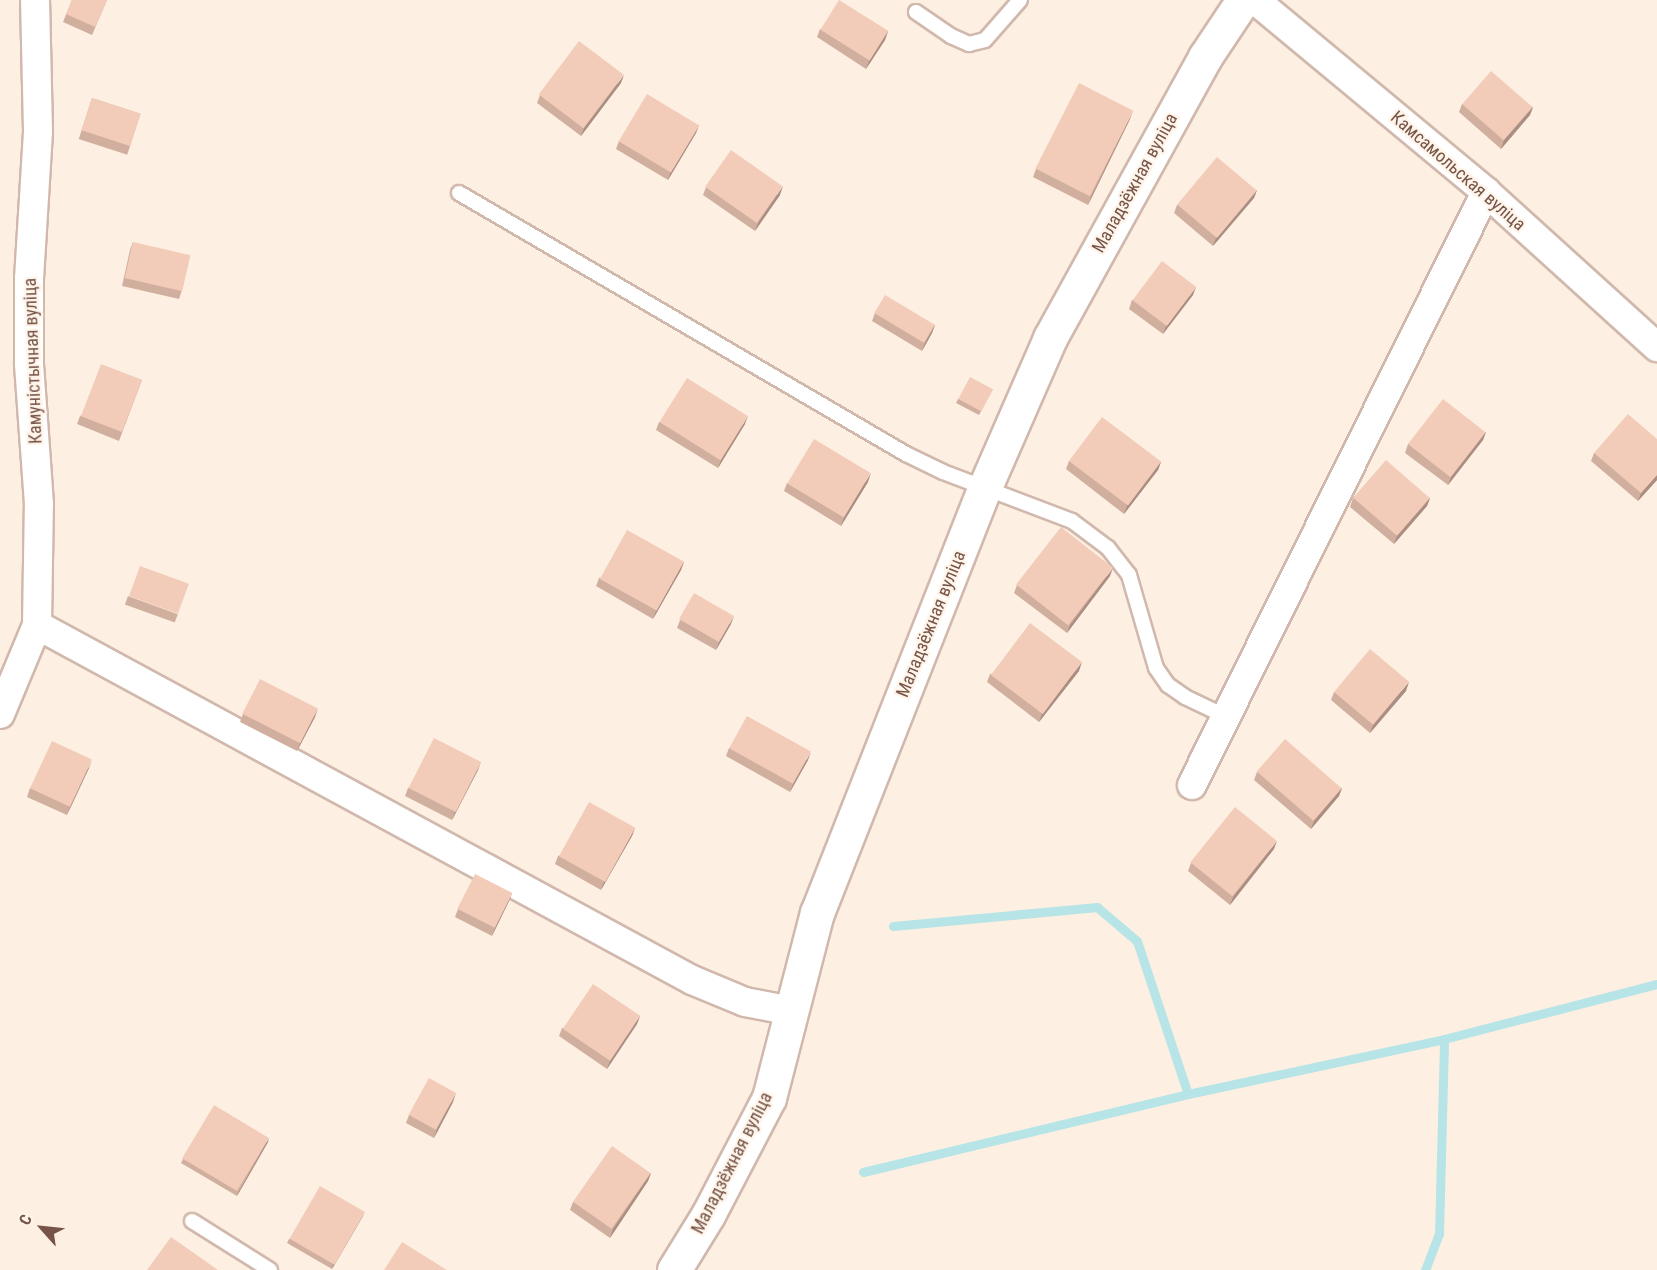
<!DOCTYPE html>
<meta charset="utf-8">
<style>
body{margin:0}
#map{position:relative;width:1657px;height:1270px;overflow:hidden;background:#fdf0e2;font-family:"Roboto Condensed",sans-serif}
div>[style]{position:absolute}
.stream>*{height:9px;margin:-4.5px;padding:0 4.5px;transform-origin:4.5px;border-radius:4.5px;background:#b6e4e7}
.roads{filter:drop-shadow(2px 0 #d1b8ac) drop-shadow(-2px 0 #d1b8ac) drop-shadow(0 2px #d1b8ac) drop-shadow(0 -2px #d1b8ac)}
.service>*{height:14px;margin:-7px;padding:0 7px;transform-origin:7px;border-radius:7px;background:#fff}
.minor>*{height:28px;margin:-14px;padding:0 14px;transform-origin:14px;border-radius:14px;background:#fff}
.tertiary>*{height:33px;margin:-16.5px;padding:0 16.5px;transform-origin:16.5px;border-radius:16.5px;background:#fff}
.wall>*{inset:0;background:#d1af9f;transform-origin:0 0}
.shaded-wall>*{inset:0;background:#aa8e82}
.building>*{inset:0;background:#f3cbb9;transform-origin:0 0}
span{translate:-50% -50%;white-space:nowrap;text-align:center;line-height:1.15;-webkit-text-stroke:4.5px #fff4e9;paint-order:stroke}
.street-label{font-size:18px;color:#765448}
.north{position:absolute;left:12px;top:1198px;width:60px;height:60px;-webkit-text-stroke:4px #fff4e9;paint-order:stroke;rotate:297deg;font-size:16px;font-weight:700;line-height:24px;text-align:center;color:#765448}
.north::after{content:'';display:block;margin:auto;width:21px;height:27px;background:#765448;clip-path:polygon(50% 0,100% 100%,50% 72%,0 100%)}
</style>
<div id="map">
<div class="stream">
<i style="left:893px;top:926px;width:205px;rotate:-5.3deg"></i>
<i style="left:1097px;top:907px;width:52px;rotate:40.4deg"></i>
<i style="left:1137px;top:941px;width:161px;rotate:71.6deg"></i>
<i style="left:863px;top:1172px;width:334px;rotate:-13.5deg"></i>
<i style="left:1188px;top:1094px;width:262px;rotate:-12.1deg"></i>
<i style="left:1444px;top:1039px;width:220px;rotate:-14.5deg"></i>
<i style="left:1425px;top:1270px;width:39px;rotate:-69deg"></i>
<i style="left:1439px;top:1234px;width:195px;rotate:-88.5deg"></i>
</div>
<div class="roads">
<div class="service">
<i style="left:916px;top:12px;width:42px;rotate:34.4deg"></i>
<i style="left:951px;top:36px;width:20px;rotate:24deg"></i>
<i style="left:969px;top:44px;width:16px;rotate:-14deg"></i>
<i style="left:985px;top:40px;width:53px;rotate:-48.8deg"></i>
<i style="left:459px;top:193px;width:518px;rotate:30.28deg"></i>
<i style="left:906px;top:454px;width:41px;rotate:25.9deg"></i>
<i style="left:943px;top:472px;width:138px;rotate:20.8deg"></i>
<i style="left:1072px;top:521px;width:45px;rotate:36.9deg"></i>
<i style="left:1108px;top:548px;width:34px;rotate:52deg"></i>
<i style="left:1129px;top:575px;width:97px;rotate:73.8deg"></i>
<i style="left:1156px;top:668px;width:21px;rotate:55deg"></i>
<i style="left:1168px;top:685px;width:21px;rotate:35deg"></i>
<i style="left:1185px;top:697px;width:47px;rotate:25.5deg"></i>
<i style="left:192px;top:1221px;width:92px;rotate:32.1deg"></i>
</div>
<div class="minor">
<i style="left:1255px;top:0;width:300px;rotate:39.7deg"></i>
<i style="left:1486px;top:192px;width:231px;rotate:42.2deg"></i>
<i style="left:37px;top:625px;width:745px;rotate:28.46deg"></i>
<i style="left:692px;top:980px;width:57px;rotate:22.5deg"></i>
<i style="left:745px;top:1002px;width:48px;rotate:10.8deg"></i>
<i style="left:0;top:714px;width:96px;rotate:-67.4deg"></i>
<i style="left:37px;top:625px;width:121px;rotate:-89.1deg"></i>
<i style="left:39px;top:504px;width:141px;rotate:-94.1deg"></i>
<i style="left:29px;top:363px;width:84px;rotate:-90deg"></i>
<i style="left:29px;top:279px;width:148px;rotate:-86.5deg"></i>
<i style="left:38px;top:131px;width:131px;rotate:-91.3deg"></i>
<i style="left:1192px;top:785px;width:662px;rotate:-63.63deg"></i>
</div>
<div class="tertiary">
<i style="left:674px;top:1270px;width:65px;rotate:-58.3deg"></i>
<i style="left:708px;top:1215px;width:132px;rotate:-62.5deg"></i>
<i style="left:769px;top:1098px;width:191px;rotate:-75.5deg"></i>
<i style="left:817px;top:913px;width:458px;rotate:-68.5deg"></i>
<i style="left:985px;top:487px;width:163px;rotate:-66.4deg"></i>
<i style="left:1050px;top:338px;width:321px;rotate:-61.1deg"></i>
<i style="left:1205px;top:57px;width:69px;rotate:-56.3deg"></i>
</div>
</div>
<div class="wall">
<i style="clip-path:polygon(72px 0,107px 0,92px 35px,63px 22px)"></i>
<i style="clip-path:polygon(820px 29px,888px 31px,885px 40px,866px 69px,817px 37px)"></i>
<i style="clip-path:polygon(621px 83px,581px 136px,537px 103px,540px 95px)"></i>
<i style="left:92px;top:98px;width:51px;height:43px;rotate:18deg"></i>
<i style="clip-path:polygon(1462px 104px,1533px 107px,1530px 115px,1501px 149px,1459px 112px)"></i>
<i style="clip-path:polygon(1130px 119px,1088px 205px,1033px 177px,1036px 169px)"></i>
<i style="clip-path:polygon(699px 125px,696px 133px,668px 180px,616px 149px,619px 141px)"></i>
<i style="clip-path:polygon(706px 187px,780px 195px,755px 231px,703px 195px)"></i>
<i style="clip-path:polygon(1257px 190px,1254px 198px,1213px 246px,1174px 213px,1177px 205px)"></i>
<i style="clip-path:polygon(133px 242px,182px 290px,179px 299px,122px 286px,130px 250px)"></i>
<i style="clip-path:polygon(1193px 295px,1163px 334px,1129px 309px,1132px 300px)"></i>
<i style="clip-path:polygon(875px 313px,935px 325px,932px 333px,922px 351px,872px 321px)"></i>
<i style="clip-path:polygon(142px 380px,119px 441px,77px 424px,80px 416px)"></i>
<i style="clip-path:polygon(993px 389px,979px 415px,956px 403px,958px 399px)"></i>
<i style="clip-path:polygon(659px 422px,745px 424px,718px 468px,656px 430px)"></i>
<i style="clip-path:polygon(1486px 432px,1483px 440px,1448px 485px,1405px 453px,1408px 444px)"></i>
<i style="clip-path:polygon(1657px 439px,1657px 480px,1638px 501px,1591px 461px,1594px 453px)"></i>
<i style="clip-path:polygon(1069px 461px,1161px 462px,1158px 470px,1124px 514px,1066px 469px)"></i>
<i style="clip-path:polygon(868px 482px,841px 526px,784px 491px,787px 483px)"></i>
<i style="clip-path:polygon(1353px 498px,1430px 498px,1427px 506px,1394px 544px,1350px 507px)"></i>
<i style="clip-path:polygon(684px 562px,681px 570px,653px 619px,596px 586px,599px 578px)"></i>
<i style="clip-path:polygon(1110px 576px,1067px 633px,1014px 593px,1017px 585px)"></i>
<i style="left:128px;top:596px;width:53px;height:9px;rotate:20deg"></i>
<i style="clip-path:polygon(680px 620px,731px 624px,716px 650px,677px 628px)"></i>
<i style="clip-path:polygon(1079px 671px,1039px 722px,987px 682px,990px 674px)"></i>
<i style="clip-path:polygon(1406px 691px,1370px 733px,1331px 700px,1334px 692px)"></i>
<i style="clip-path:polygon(243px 714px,315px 717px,297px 751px,240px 722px)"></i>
<i style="clip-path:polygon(729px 748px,808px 760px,790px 792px,726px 756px)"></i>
<i style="clip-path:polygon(89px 768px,67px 815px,27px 797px,30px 788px)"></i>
<i style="clip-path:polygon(478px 770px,452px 820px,405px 796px,408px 788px)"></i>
<i style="clip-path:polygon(1257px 772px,1342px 788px,1339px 796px,1311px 829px,1254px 780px)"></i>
<i style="clip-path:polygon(635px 828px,632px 836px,601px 890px,555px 864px,558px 856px)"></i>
<i style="clip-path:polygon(1274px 849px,1230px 905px,1188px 871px,1191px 863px)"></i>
<i style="clip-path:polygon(512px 893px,509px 901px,492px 936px,455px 917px,458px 909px)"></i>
<i style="clip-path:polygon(640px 1016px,637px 1024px,607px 1069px,559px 1036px,562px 1028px)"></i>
<i style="clip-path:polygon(453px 1102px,434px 1138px,406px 1123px,409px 1115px)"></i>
<i style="clip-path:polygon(268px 1142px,237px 1196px,181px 1163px,183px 1159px)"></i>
<i style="clip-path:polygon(651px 1173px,648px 1181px,610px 1238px,570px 1210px,573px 1202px)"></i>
<i style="clip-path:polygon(363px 1216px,332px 1269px,287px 1243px,289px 1239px)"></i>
</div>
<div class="shaded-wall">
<i style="clip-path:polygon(888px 31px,885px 40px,866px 69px,869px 61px)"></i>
<i style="clip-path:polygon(624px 75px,621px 83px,581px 136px,584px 128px)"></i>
<i style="clip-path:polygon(1533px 107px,1530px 115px,1501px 149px,1504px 140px)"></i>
<i style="clip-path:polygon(1133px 111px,1130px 119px,1088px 205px,1091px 197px)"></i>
<i style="clip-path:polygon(699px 125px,696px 133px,668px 180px,671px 171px)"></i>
<i style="clip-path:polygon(783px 186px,780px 195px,755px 231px,758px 223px)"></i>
<i style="clip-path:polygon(1257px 190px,1254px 198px,1213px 246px,1216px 238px)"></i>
<i style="clip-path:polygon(1196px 287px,1193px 295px,1163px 334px,1166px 326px)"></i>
<i style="clip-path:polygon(935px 325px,932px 333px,922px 351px,925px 343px)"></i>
<i style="clip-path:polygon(748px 416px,745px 424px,718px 468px,721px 460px)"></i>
<i style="clip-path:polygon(1486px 432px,1483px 440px,1448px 485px,1451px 477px)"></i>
<i style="clip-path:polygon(1161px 462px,1158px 470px,1124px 514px,1127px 506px)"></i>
<i style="clip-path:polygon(871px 473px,868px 482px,841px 526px,844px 517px)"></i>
<i style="clip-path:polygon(1657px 475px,1657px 480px,1638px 501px,1641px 493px)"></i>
<i style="clip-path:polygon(1430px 498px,1427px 506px,1394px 544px,1397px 536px)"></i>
<i style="clip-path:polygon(684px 562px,681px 570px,653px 619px,656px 611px)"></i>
<i style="clip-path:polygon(1113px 568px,1110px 576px,1067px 633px,1070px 625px)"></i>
<i style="clip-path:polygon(734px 616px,731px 624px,716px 650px,719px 642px)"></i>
<i style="clip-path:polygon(1082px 662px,1079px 671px,1039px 722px,1042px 714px)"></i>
<i style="clip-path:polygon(1409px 682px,1406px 691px,1370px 733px,1373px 725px)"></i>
<i style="clip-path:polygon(318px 708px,315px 717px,297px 751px,300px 743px)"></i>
<i style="clip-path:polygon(811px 752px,808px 760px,790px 792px,793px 784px)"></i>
<i style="clip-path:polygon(92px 760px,89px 768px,67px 815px,70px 807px)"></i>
<i style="clip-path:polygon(481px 762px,478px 770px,452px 820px,455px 812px)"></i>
<i style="clip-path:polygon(1342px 788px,1339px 796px,1311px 829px,1314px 821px)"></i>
<i style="clip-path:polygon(635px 828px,632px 836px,601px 890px,604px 882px)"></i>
<i style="clip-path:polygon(1277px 841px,1274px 849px,1230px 905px,1233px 897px)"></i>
<i style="clip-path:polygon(512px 893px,509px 901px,492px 936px,495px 928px)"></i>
<i style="clip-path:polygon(640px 1016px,637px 1024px,607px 1069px,610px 1061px)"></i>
<i style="clip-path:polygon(456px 1093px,453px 1102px,434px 1138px,437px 1129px)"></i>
<i style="clip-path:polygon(269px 1138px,268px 1142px,237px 1196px,239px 1191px)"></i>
<i style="clip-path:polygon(651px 1173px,648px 1181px,610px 1238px,613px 1229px)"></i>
<i style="clip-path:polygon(365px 1212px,363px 1216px,332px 1269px,333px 1265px)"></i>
</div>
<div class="building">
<i style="clip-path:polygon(72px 0,107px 0,95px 27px,66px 14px)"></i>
<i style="left:839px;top:0;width:58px;height:35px;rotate:32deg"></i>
<i style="left:579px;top:41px;width:56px;height:67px;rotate:37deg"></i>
<i style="left:1491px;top:71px;width:55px;height:44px;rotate:41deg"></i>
<i style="left:1079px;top:83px;width:61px;height:96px;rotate:27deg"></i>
<i style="left:647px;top:94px;width:61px;height:55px;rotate:31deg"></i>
<i style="left:92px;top:98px;width:51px;height:34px;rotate:18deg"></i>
<i style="left:731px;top:150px;width:63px;height:45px;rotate:35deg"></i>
<i style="left:1217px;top:157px;width:52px;height:62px;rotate:40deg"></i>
<i style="left:133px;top:242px;width:59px;height:37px;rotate:13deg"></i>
<i style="left:1162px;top:261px;width:43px;height:49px;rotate:37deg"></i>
<i style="left:885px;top:295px;width:58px;height:21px;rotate:31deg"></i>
<i style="left:101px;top:364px;width:44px;height:56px;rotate:21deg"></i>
<i style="left:970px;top:377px;width:26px;height:25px;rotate:28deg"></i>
<i style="left:687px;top:378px;width:72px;height:52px;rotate:32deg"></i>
<i style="left:1443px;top:399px;width:54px;height:57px;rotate:38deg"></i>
<i style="clip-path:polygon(1628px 414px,1657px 439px,1657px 475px,1641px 493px,1594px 453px)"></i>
<i style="left:1102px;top:417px;width:74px;height:55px;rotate:37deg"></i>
<i style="left:814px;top:439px;width:66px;height:52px;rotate:31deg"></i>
<i style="left:1386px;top:460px;width:58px;height:50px;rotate:41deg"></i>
<i style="left:1061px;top:527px;width:66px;height:73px;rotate:38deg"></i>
<i style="left:627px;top:530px;width:65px;height:56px;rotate:29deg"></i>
<i style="left:140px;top:566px;width:52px;height:32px;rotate:20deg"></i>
<i style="left:694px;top:593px;width:46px;height:30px;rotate:30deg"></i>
<i style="left:1030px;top:623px;width:65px;height:65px;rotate:37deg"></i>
<i style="left:1370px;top:649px;width:51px;height:56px;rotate:40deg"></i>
<i style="left:260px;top:679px;width:65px;height:39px;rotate:27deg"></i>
<i style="left:747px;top:716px;width:73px;height:37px;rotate:29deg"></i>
<i style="left:434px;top:738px;width:53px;height:56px;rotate:27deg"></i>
<i style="left:1285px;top:739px;width:75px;height:43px;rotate:41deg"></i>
<i style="left:52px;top:741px;width:44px;height:52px;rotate:25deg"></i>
<i style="left:589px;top:802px;width:53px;height:62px;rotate:29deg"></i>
<i style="left:1235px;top:807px;width:54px;height:71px;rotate:39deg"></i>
<i style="left:475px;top:874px;width:42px;height:39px;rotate:27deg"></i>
<i style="left:593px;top:984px;width:57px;height:54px;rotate:34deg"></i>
<i style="left:429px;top:1078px;width:31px;height:42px;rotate:29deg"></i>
<i style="left:214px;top:1105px;width:64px;height:62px;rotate:31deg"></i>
<i style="left:612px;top:1146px;width:47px;height:68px;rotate:35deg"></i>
<i style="left:320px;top:1186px;width:52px;height:61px;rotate:30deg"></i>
<i style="clip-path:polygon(171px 1237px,218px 1270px,147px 1270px)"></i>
<i style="clip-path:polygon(402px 1242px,447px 1270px,384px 1270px)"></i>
</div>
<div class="street-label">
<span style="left:1458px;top:171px;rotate:41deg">Камсамольская вуліца</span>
<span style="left:1135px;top:183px;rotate:-61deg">Маладзёжная вуліца</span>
<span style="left:33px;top:361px;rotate:-92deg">Камуністычная вуліца</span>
<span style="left:931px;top:624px;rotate:-68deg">Маладзёжная вуліца</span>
<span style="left:732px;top:1163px;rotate:-63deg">Маладзёжная вуліца</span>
</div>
<div class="north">С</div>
</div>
